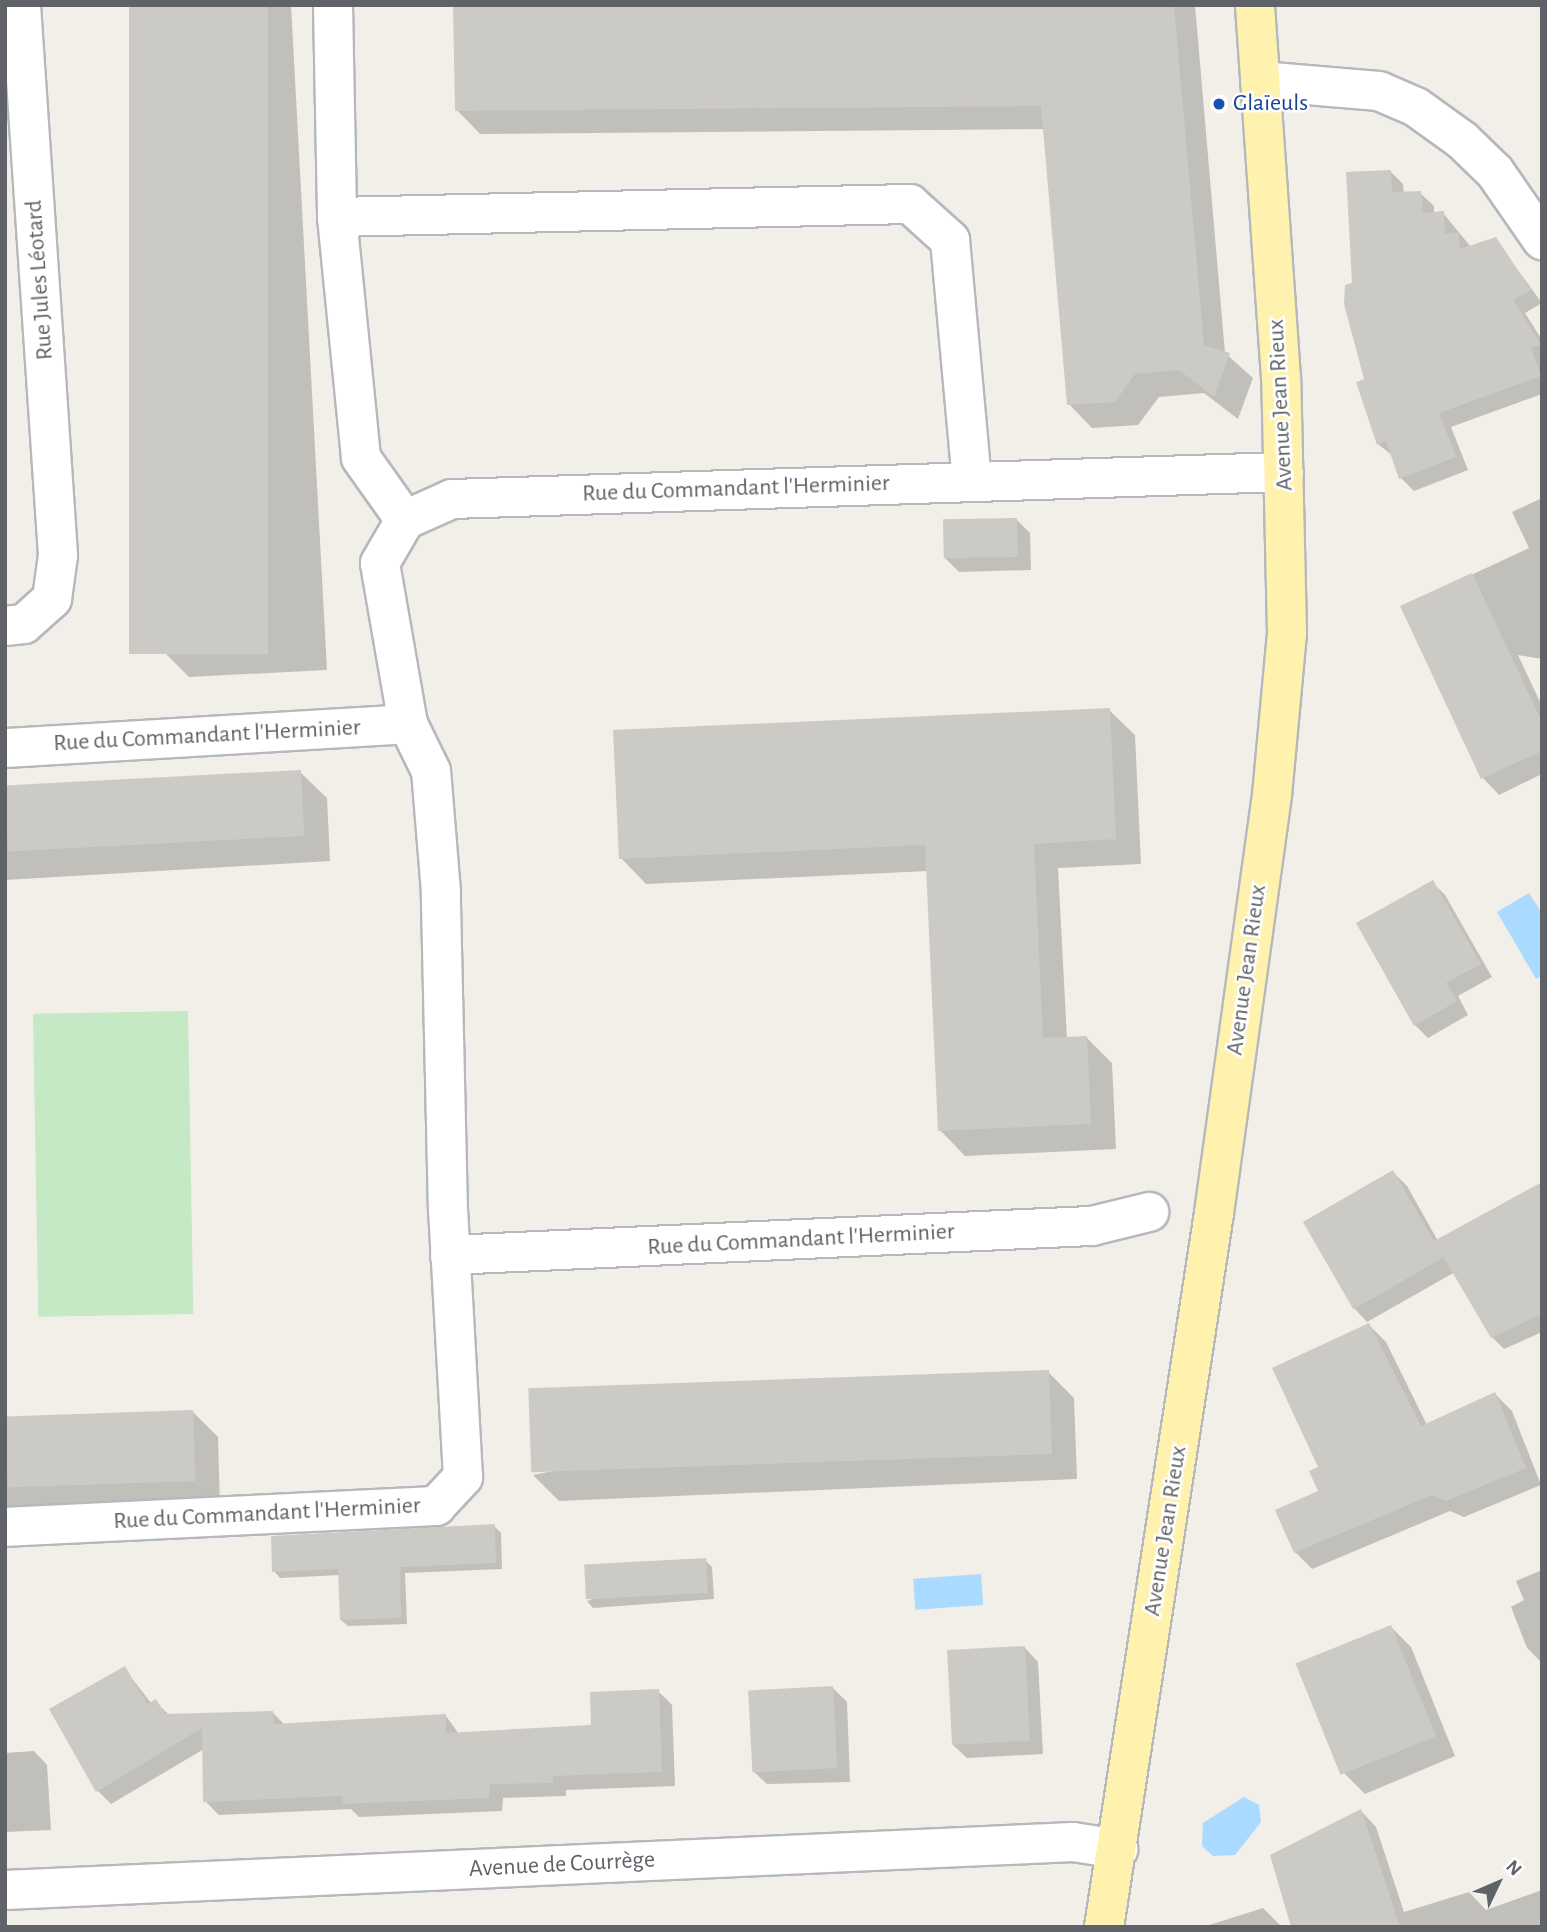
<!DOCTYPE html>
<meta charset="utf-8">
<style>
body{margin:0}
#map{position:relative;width:1547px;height:1932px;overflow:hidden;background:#f1efe8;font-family:"Alegreya Sans",sans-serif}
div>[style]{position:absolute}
.green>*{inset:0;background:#c5e8c5;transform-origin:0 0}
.water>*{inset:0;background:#aadaff;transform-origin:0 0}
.shadow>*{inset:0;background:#0003}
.building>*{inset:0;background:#cccac5;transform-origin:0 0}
.roads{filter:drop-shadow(2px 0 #b5b8bc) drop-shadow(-2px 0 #b5b8bc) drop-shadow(0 2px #b5b8bc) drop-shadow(0 -2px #b5b8bc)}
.minor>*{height:38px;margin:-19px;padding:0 19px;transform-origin:19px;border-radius:19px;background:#fff}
.major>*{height:38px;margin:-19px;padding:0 19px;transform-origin:19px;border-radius:19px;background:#fff2af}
.dots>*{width:19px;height:19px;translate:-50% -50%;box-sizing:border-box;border:4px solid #fff;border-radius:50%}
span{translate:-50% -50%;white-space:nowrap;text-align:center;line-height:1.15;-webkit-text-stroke:5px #fff;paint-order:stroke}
.transit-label{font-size:24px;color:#164399}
.left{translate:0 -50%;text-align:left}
.street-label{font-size:24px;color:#5f6368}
.frame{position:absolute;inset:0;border:7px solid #5f6368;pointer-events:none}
.north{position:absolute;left:1463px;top:1848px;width:70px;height:70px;-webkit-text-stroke:5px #fff;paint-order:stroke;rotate:46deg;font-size:19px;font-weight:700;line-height:28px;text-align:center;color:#5f6368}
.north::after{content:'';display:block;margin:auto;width:24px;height:32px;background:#5f6368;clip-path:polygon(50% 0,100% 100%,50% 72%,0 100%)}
</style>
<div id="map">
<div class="green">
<i style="left:188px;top:1011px;width:303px;height:155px;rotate:89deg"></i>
</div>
<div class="water">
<i style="clip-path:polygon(1529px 893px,1542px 913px,1542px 976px,1536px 979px,1497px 912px)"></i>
<i style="left:981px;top:1574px;width:31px;height:68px;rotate:86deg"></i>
<i style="clip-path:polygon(1244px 1797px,1259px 1805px,1261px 1822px,1235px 1855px,1213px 1856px,1202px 1846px,1203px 1823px)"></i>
</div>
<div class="shadow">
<i style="clip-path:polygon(131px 5px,291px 5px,327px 670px,189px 677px,164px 652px)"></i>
<i style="clip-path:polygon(455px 5px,1195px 5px,1225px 353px,1253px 378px,1238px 419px,1204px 393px,1159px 397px,1138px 425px,1092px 428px,1069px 404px,1045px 129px,480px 134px,457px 110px)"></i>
<i style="clip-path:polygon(1390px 171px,1403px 184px,1404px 193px,1420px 193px,1434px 206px,1434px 214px,1443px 213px,1471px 247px,1495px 239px,1542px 303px,1525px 313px,1542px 340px,1542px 394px,1451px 427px,1468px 470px,1414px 491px,1401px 478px,1393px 456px,1378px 444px,1354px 284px)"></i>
<i style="clip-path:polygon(1542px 498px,1542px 659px,1518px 655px,1542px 706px,1542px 774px,1499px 795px,1483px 778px,1402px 607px,1529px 548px,1512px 512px)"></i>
<i style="clip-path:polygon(1016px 519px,1030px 533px,1031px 570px,959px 572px,945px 558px)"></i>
<i style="clip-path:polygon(1109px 710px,1135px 735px,1141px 864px,1058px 868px,1067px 1039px,1087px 1038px,1112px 1063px,1116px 1149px,965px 1156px,940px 1130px,928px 871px,646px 884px,621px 858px)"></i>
<i style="clip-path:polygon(300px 772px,327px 798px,330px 861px,5px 880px,5px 789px)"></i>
<i style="clip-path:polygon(1432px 882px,1445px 895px,1492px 977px,1458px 996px,1468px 1015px,1428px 1038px,1415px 1025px)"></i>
<i style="clip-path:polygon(1393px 1172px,1407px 1186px,1438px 1241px,1542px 1202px,1542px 1332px,1504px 1349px,1492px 1337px,1455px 1272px,1367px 1322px,1354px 1308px)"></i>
<i style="clip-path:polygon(1369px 1325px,1386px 1342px,1427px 1425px,1495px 1394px,1512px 1411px,1541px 1485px,1464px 1517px,1450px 1511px,1312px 1569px,1295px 1552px,1320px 1491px,1320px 1468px)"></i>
<i style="clip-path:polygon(1048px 1372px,1074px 1398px,1077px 1479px,559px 1501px,533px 1475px)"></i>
<i style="clip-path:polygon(192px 1411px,218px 1437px,220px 1507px,5px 1517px,5px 1420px)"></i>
<i style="clip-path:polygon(494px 1526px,501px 1533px,502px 1569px,405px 1573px,407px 1624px,348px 1626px,341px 1620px,340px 1575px,280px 1578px,274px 1571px)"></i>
<i style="clip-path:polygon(705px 1560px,712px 1567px,714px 1599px,593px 1608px,587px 1601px)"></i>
<i style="clip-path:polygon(1542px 1570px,1542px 1661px,1541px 1662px,1527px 1648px,1511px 1607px,1524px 1600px,1516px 1581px)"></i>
<i style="clip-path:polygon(1391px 1627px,1411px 1647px,1455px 1756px,1365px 1794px,1344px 1773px)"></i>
<i style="clip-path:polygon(1025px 1648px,1038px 1662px,1043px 1754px,967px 1758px,953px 1745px)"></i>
<i style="clip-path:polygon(124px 1668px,151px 1703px,155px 1701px,170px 1716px,272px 1712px,285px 1725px,446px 1716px,459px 1734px,593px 1727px,658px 1691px,672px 1705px,675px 1786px,566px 1790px,566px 1796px,503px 1798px,502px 1811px,359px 1817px,351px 1809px,219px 1815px,205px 1801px,204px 1749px,111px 1804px,97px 1790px)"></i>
<i style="clip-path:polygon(833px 1688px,847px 1702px,850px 1782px,767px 1784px,753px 1771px)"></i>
<i style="clip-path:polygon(34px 1751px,47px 1765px,51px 1830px,5px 1832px,5px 1753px)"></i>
<i style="clip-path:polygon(1361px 1811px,1376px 1827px,1404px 1912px,1469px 1892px,1486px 1910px,1542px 1890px,1542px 1927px,1352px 1927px)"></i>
<i style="clip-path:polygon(1263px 1908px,1282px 1927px,1203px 1927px)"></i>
</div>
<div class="building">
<i style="left:129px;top:5px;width:139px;height:649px"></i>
<i style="clip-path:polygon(453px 5px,1174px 5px,1204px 345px,1230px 353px,1214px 397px,1179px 370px,1135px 374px,1115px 402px,1067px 405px,1041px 106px,455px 111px)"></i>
<i style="clip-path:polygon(1391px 170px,1392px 192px,1421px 191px,1423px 213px,1444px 211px,1445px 234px,1458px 232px,1460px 249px,1496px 237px,1531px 290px,1513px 300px,1541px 344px,1531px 348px,1541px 376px,1439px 413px,1456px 457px,1399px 479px,1386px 441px,1377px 445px,1356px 382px,1364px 379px,1344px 304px,1345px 285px,1352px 283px,1346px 172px)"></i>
<i style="left:1017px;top:518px;width:39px;height:74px;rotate:89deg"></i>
<i style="clip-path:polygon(1472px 573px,1542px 722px,1542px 751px,1481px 779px,1400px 606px)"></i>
<i style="clip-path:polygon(1110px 708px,1116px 839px,1034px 844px,1043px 1038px,1087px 1036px,1091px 1124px,938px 1131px,925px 845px,619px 859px,613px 730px)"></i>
<i style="left:301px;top:770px;width:66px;height:297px;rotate:87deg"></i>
<i style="clip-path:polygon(1433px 880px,1481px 964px,1446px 983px,1457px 1001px,1414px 1026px,1356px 923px)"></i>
<i style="left:1393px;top:1170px;width:101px;height:104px;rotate:60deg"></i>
<i style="clip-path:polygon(1542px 1182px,1542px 1314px,1491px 1338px,1434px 1241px)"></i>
<i style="clip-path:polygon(1369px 1323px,1421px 1426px,1495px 1392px,1526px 1468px,1446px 1501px,1432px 1495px,1294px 1553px,1275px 1510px,1318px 1491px,1309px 1471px,1318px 1467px,1272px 1368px)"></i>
<i style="left:1049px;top:1370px;width:84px;height:521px;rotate:88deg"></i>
<i style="left:193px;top:1410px;width:71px;height:188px;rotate:88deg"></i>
<i style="clip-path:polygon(495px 1524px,496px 1563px,400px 1567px,401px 1618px,340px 1620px,338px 1569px,272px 1572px,271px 1536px)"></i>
<i style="left:706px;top:1558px;width:35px;height:122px;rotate:87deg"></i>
<i style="left:1391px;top:1625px;width:120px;height:103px;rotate:68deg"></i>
<i style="left:1025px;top:1646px;width:95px;height:78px;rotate:87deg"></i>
<i style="clip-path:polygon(125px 1666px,147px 1704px,156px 1699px,165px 1714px,273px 1711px,274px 1724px,446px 1714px,446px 1733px,591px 1725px,590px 1692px,659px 1689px,662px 1772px,553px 1776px,553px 1783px,490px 1784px,489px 1798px,343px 1804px,343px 1796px,203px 1802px,202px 1728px,96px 1792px,49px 1709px)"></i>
<i style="left:833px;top:1686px;width:82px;height:85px;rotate:87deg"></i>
<i style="clip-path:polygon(1361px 1809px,1400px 1927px,1291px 1927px,1270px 1855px)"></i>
</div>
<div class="roads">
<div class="minor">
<i style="left:333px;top:5px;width:212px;rotate:88.9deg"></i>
<i style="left:337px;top:217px;width:242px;rotate:84.3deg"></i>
<i style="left:361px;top:458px;width:76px;rotate:54.6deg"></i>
<i style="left:1260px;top:81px;width:119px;rotate:4.8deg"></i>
<i style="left:1379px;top:91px;width:40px;rotate:23.4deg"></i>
<i style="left:1416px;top:107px;width:57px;rotate:35.7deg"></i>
<i style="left:1462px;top:140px;width:46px;rotate:44.1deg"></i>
<i style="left:1495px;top:172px;width:83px;rotate:55.3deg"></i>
<i style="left:337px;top:217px;width:573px;rotate:-1.3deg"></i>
<i style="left:910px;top:204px;width:54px;rotate:42deg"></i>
<i style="left:950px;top:240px;width:243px;rotate:84.8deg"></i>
<i style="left:5px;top:626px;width:19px;rotate:-6deg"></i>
<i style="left:24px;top:624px;width:38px;rotate:-42deg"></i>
<i style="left:52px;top:599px;width:44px;rotate:-82.2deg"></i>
<i style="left:58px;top:555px;width:551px;rotate:-93.85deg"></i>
<i style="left:5px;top:748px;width:404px;rotate:-3.4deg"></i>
<i style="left:450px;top:1255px;width:643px;rotate:-2.59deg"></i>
<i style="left:1092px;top:1226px;width:59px;rotate:-13.8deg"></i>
<i style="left:5px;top:1527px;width:432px;rotate:-2.8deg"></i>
<i style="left:436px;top:1506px;width:40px;rotate:-47deg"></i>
<i style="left:463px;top:1477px;width:265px;rotate:-93.2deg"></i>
<i style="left:448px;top:1212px;width:320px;rotate:-91.3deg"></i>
<i style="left:441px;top:892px;width:121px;rotate:-94.7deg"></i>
<i style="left:431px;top:771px;width:52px;rotate:-116.1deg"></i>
<i style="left:408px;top:724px;width:163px;rotate:-99.9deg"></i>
<i style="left:380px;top:563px;width:50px;rotate:-59.8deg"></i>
<i style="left:405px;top:520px;width:51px;rotate:-24.1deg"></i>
<i style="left:452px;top:499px;width:832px;rotate:-1.86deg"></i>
<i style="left:5px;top:1890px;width:1069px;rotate:-2.57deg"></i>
<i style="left:1073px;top:1842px;width:46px;rotate:8.8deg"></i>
</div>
<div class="major">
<i style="left:1104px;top:1927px;width:722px;rotate:-81.24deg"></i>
<i style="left:1214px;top:1213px;width:422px;rotate:-82.1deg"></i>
<i style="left:1272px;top:795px;width:163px;rotate:-84.7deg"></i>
<i style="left:1287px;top:633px;width:255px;rotate:-91.3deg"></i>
<i style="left:1281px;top:378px;width:374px;rotate:-94deg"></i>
</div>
</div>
<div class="dots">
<i style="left:1219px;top:104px;background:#1a4fb4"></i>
</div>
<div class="transit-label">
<span class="left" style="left:1233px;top:104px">Glaïeuls</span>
</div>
<div class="street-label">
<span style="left:40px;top:280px;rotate:-94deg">Rue Jules Léotard</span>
<span style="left:1281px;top:405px;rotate:-93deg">Avenue Jean Rieux</span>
<span style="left:736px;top:489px;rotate:-2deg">Rue du Commandant l'Herminier</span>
<span style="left:207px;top:736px;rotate:-3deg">Rue du Commandant l'Herminier</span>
<span style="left:1247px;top:970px;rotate:-82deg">Avenue Jean Rieux</span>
<span style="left:801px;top:1240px;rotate:-3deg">Rue du Commandant l'Herminier</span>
<span style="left:267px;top:1514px;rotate:-3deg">Rue du Commandant l'Herminier</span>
<span style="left:1166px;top:1531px;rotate:-81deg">Avenue Jean Rieux</span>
<span style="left:562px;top:1865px;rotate:-3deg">Avenue de Courrège</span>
</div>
<div class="frame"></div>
<div class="north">N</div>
</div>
